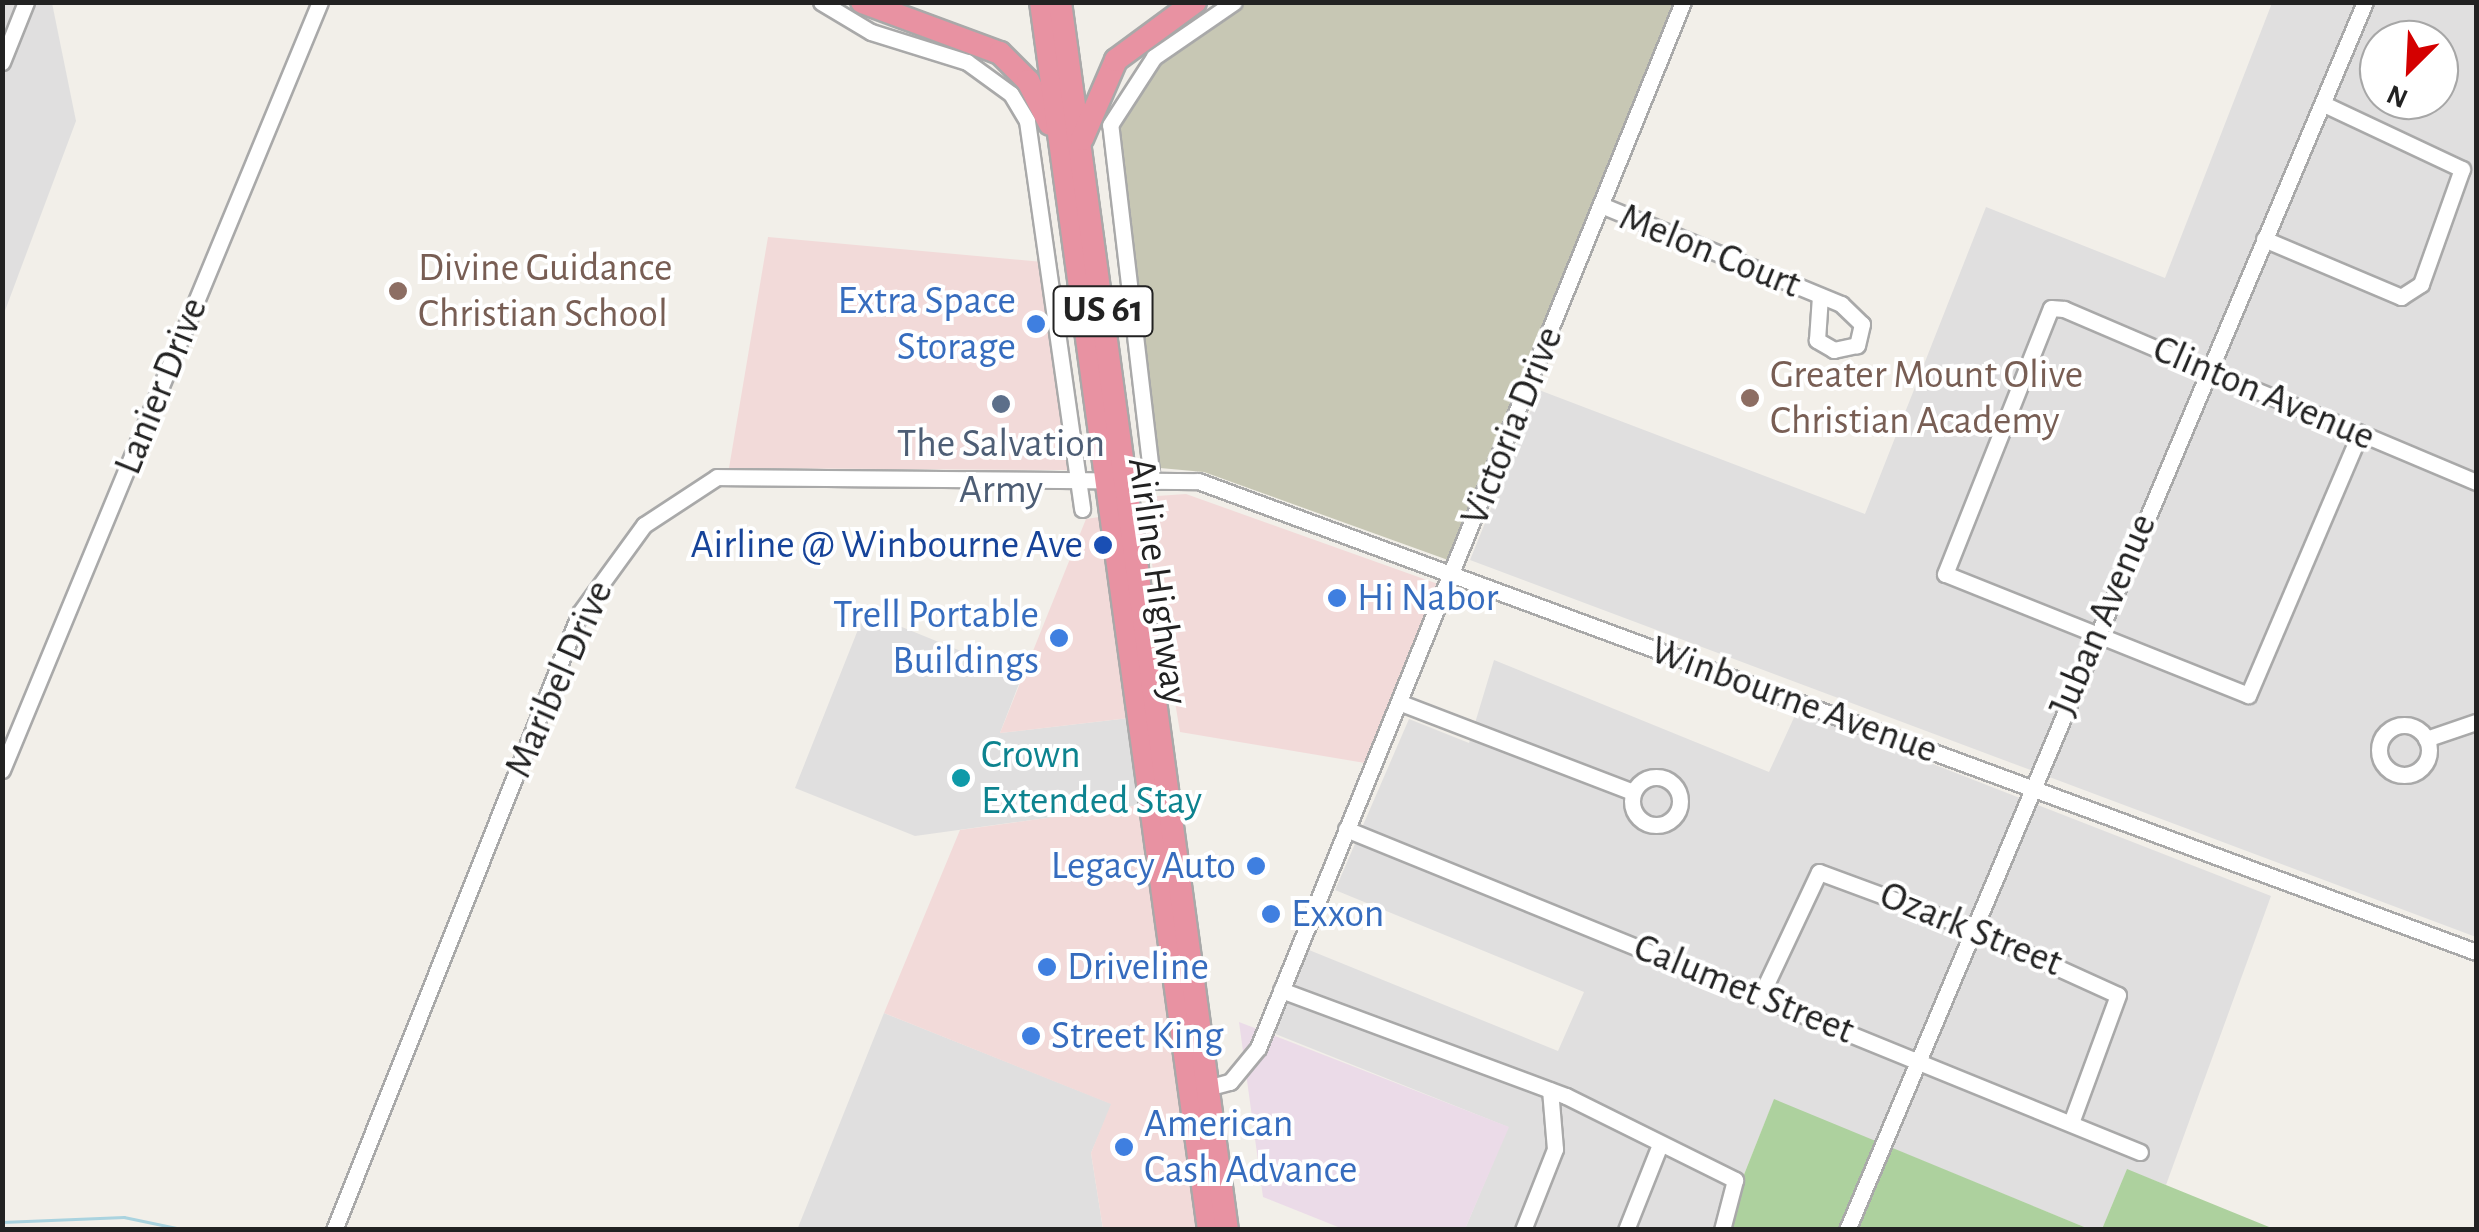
<!DOCTYPE html>
<style>
body{margin:0}
#map{position:relative;width:2479px;height:1232px;overflow:hidden;background:#f2efe9;font-family:"Alegreya Sans",sans-serif}
div>[style]{position:absolute}
.residential>*{inset:0;background:#e0dfdf}
.commercial>*{inset:0;background:#f2dad9}
.industrial>*{inset:0;background:#ebdbe8}
.construction>*{inset:0;background:#c7c7b4}
.forest>*{inset:0;background:#add19e}
.stream>*{height:2.5px;margin:-1.25px;padding:0 1.25px;transform-origin:1.25px;border-radius:1.25px;background:#aad3df}
.roads{filter:drop-shadow(2px 0 #a9a9a9) drop-shadow(-2px 0 #a9a9a9) drop-shadow(0 2px #a9a9a9) drop-shadow(0 -2px #a9a9a9)}
.minor>*{height:15px;margin:-7.5px;padding:0 7.5px;transform-origin:7.5px;border-radius:7.5px;background:#fff}
.minor>.ring{margin:-7.5px;padding:0;box-sizing:content-box;background:none;border:15px solid #fff;border-radius:50%}
.highway>*{height:22px;margin:-11px;padding:0 11px;transform-origin:11px;border-radius:11px;background:#e892a2}
.dots>*{width:28px;height:28px;translate:-50% -50%;box-sizing:border-box;border:5px solid #fff;border-radius:50%}
span{translate:-50% -50%;white-space:nowrap;text-align:center;line-height:1.15;-webkit-text-stroke:8px #fff;paint-order:stroke}
.shield-label span{padding:2px 8px;background:#fff;border:2px solid;border-radius:8px;-webkit-text-stroke-width:0}
.shield-label{font-size:38px;color:#222;font-weight:700}
.street-label{font-size:40px;color:#222}
.education-label{font-size:40px;color:#785e54}
.left{translate:0 -50%;text-align:left}
.shop-label{font-size:40px;color:#366cbe}
.right{translate:-100% -50%;text-align:right}
.service-label{font-size:40px;color:#4e5e75}
.transit-label{font-size:40px;color:#164399}
.culture-label{font-size:40px;color:#0d838f}
.frame{position:absolute;inset:0;border:5px solid #222;pointer-events:none}
.north{position:absolute;left:2359px;top:20px;width:100px;height:100px;box-sizing:border-box;background:#fff;border:2px solid #a7a7a7;border-radius:50%;rotate:204deg;font-size:28px;font-weight:700;line-height:40px;text-align:center;color:#222}
.north::after{content:'';display:block;margin:auto;width:35px;height:45px;background:#d40000;clip-path:polygon(50% 0,100% 100%,50% 72%,0 100%)}
</style>
<div id="map">
<div class="residential">
<i style="clip-path:polygon(3px 3px,52px 3px,76px 121px,3px 316px)"></i>
<i style="clip-path:polygon(evenodd,2272px 3px,2476px 3px,2476px 937px,1470px 560px,1539px 390px,1865px 514px,1986px 207px,2165px 278px,2272px 3px,2379px 40px,2439px 40px,2439px 100px,2379px 100px,2379px 40px)"></i>
<i style="clip-path:polygon(865px 612px,1022px 676px,1000px 733px,1129px 718px,1141px 805px,915px 836px,795px 788px)"></i>
<i style="clip-path:polygon(1494px 660px,1769px 772px,1797px 711px,2271px 896px,2166px 1185px,2127px 1170px,2102px 1229px,2089px 1229px,1774px 1100px,1722px 1229px,1465px 1229px,1508px 1127px,1273px 1033px,1309px 950px,1558px 1051px,1584px 992px,1335px 890px,1409px 719px,1469px 743px)"></i>
<i style="clip-path:polygon(884px 1013px,1112px 1104px,1091px 1153px,1103px 1229px,797px 1230px)"></i>
</div>
<div class="commercial">
<i style="clip-path:polygon(768px 237px,1043px 262px,1069px 470px,729px 468px)"></i>
<i style="clip-path:polygon(1186px 494px,1438px 584px,1365px 763px,1180px 732px,1145px 522px,1157px 496px)"></i>
<i style="clip-path:polygon(1099px 517px,1129px 718px,1000px 733px,1086px 519px)"></i>
<i style="clip-path:polygon(1141px 805px,1198px 1229px,1103px 1229px,1091px 1153px,1111px 1104px,884px 1013px,960px 830px)"></i>
</div>
<div class="industrial">
<i style="clip-path:polygon(1239px 1022px,1509px 1127px,1465px 1229px,1343px 1229px,1263px 1197px)"></i>
</div>
<div class="construction">
<i style="clip-path:polygon(1247px 3px,1675px 3px,1448px 560px,1204px 472px,1160px 468px,1118px 129px,1153px 70px)"></i>
</div>
<div class="forest">
<i style="clip-path:polygon(1774px 1099px,2089px 1229px,1722px 1230px)"></i>
<i style="clip-path:polygon(2127px 1169px,2166px 1185px,2274px 1229px,2102px 1229px)"></i>
</div>
<div class="stream">
<i style="left:2px;top:1222px;width:122px;rotate:-2.3deg"></i>
<i style="left:124px;top:1217px;width:63px;rotate:11.8deg"></i>
</div>
<div class="roads">
<div class="minor">
<i style="left:821px;top:2px;width:58px;rotate:31deg"></i>
<i style="left:871px;top:32px;width:101px;rotate:17.4deg"></i>
<i style="left:967px;top:62px;width:54px;rotate:36deg"></i>
<i style="left:1011px;top:94px;width:31px;rotate:59deg"></i>
<i style="left:1027px;top:121px;width:392px;rotate:81.9deg"></i>
<i style="left:2px;top:62px;width:65px;rotate:-68.2deg"></i>
<i style="left:1601px;top:205px;width:260px;rotate:22.4deg"></i>
<i style="left:1841px;top:304px;width:29px;rotate:44deg"></i>
<i style="left:1862px;top:324px;width:22px;rotate:103deg"></i>
<i style="left:1857px;top:345px;width:24px;rotate:168deg"></i>
<i style="left:1834px;top:350px;width:20px;rotate:-150deg"></i>
<i style="left:1817px;top:340px;width:44px;rotate:-86.1deg"></i>
<i style="left:2264px;top:239px;width:149px;rotate:22.9deg"></i>
<i style="left:2401px;top:297px;width:24px;rotate:-33deg"></i>
<i style="left:2421px;top:284px;width:122px;rotate:-70.4deg"></i>
<i style="left:2462px;top:169px;width:153px;rotate:-154.8deg"></i>
<i style="left:2360px;top:433px;width:285px;rotate:113.1deg"></i>
<i style="left:2248px;top:695px;width:326px;rotate:-158.2deg"></i>
<i style="left:1945px;top:574px;width:286px;rotate:-68.3deg"></i>
<i style="left:2051px;top:308px;width:13px;rotate:4deg"></i>
<i style="left:2064px;top:309px;width:158px;rotate:23.2deg"></i>
<i style="left:2209px;top:371px;width:163px;rotate:22.3deg"></i>
<i style="left:2360px;top:433px;width:126px;rotate:22.9deg"></i>
<i style="left:1152px;top:480px;width:357px;rotate:-96.7deg"></i>
<i style="left:1110px;top:125px;width:81px;rotate:-57.1deg"></i>
<i style="left:1154px;top:57px;width:97px;rotate:-34.5deg"></i>
<i style="left:1401px;top:703px;width:248px;rotate:21deg"></i>
<i class="ring" style="left:2379px;top:725px;width:35px;height:35px"></i>
<i style="left:2426px;top:739px;width:53px;rotate:-18.8deg"></i>
<i style="left:2px;top:770px;width:831px;rotate:-67.51deg"></i>
<i class="ring" style="left:1632px;top:777px;width:33px;height:33px"></i>
<i style="left:1346px;top:829px;width:857px;rotate:22.14deg"></i>
<i style="left:1281px;top:990px;width:304px;rotate:20.4deg"></i>
<i style="left:1566px;top:1096px;width:189px;rotate:26.4deg"></i>
<i style="left:1735px;top:1180px;width:52px;rotate:104.6deg"></i>
<i style="left:1761px;top:995px;width:136px;rotate:-64.8deg"></i>
<i style="left:1819px;top:872px;width:161px;rotate:20.3deg"></i>
<i style="left:1970px;top:928px;width:162px;rotate:24.4deg"></i>
<i style="left:2118px;top:995px;width:133px;rotate:110.2deg"></i>
<i style="left:1203px;top:1089px;width:28px;rotate:-15deg"></i>
<i style="left:1230px;top:1082px;width:44px;rotate:-50.5deg"></i>
<i style="left:1258px;top:1048px;width:1129px;rotate:-67.89deg"></i>
<i style="left:334px;top:1230px;width:664px;rotate:-68.26deg"></i>
<i style="left:580px;top:613px;width:109px;rotate:-54deg"></i>
<i style="left:644px;top:525px;width:87px;rotate:-33.3deg"></i>
<i style="left:717px;top:477px;width:481px;rotate:0.5deg"></i>
<i style="left:1198px;top:481px;width:1362px;rotate:20.23deg"></i>
<i style="left:1523px;top:1230px;width:87px;rotate:-68.4deg"></i>
<i style="left:1555px;top:1149px;width:59px;rotate:-94.8deg"></i>
<i style="left:1626px;top:1230px;width:89px;rotate:-68.3deg"></i>
<i style="left:1847px;top:1230px;width:1333px;rotate:-67.13deg"></i>
</div>
<div class="highway">
<i style="left:862px;top:2px;width:147px;rotate:20.3deg"></i>
<i style="left:1000px;top:53px;width:40px;rotate:45deg"></i>
<i style="left:1028px;top:81px;width:48px;rotate:62.9deg"></i>
<i style="left:1041px;top:2px;width:1239px;rotate:82.21deg"></i>
<i style="left:1060px;top:2px;width:1239px;rotate:82.26deg"></i>
<i style="left:1082px;top:139px;width:86px;rotate:-66.7deg"></i>
<i style="left:1116px;top:60px;width:98px;rotate:-36.3deg"></i>
</div>
</div>
<div class="dots">
<i style="left:398px;top:291px;background:#8d6e63"></i>
<i style="left:1036px;top:324px;background:#3f7fe0"></i>
<i style="left:1750px;top:398px;background:#8d6e63"></i>
<i style="left:1001px;top:404px;background:#5c6f8a"></i>
<i style="left:1103px;top:545px;background:#1a4fb4"></i>
<i style="left:1337px;top:598px;background:#3f7fe0"></i>
<i style="left:1059px;top:638px;background:#3f7fe0"></i>
<i style="left:961px;top:778px;background:#0f9aa8"></i>
<i style="left:1256px;top:866px;background:#3f7fe0"></i>
<i style="left:1271px;top:914px;background:#3f7fe0"></i>
<i style="left:1047px;top:967px;background:#3f7fe0"></i>
<i style="left:1031px;top:1036px;background:#3f7fe0"></i>
<i style="left:1124px;top:1147px;background:#3f7fe0"></i>
</div>
<div class="shield-label">
<span style="left:1103px;top:311px">US 61</span>
</div>
<div class="street-label">
<span style="left:1710px;top:251px;rotate:22deg">Melon Court</span>
<span style="left:161px;top:386px;rotate:-68deg">Lanier Drive</span>
<span style="left:2264px;top:393px;rotate:23deg">Clinton Avenue</span>
<span style="left:1512px;top:426px;rotate:-68deg">Victoria Drive</span>
<span style="left:1158px;top:581px;rotate:82deg">Airline Highway</span>
<span style="left:2103px;top:615px;rotate:-67deg">Juban Avenue</span>
<span style="left:559px;top:679px;rotate:-66deg">Maribel Drive</span>
<span style="left:1794px;top:700px;rotate:20deg">Winbourne Avenue</span>
<span style="left:1971px;top:929px;rotate:22deg">Ozark Street</span>
<span style="left:1744px;top:989px;rotate:22deg">Calumet Street</span>
</div>
<div class="education-label">
<span class="left" style="left:418px;top:291px">Divine Guidance<br>Christian School</span>
<span class="left" style="left:1770px;top:398px">Greater Mount Olive<br>Christian Academy</span>
</div>
<div class="shop-label">
<span class="right" style="left:1016px;top:324px">Extra Space<br>Storage</span>
<span class="left" style="left:1357px;top:598px">Hi Nabor</span>
<span class="right" style="left:1039px;top:638px">Trell Portable<br>Buildings</span>
<span class="right" style="left:1236px;top:866px">Legacy Auto</span>
<span class="left" style="left:1291px;top:914px">Exxon</span>
<span class="left" style="left:1067px;top:967px">Driveline</span>
<span class="left" style="left:1051px;top:1036px">Street King</span>
<span class="left" style="left:1144px;top:1147px">American<br>Cash Advance</span>
</div>
<div class="service-label">
<span style="left:1001px;top:467px">The Salvation<br>Army</span>
</div>
<div class="transit-label">
<span class="right" style="left:1083px;top:545px">Airline @ Winbourne Ave</span>
</div>
<div class="culture-label">
<span class="left" style="left:981px;top:778px">Crown<br>Extended Stay</span>
</div>
<div class="frame"></div>
<div class="north">N</div>
</div>
